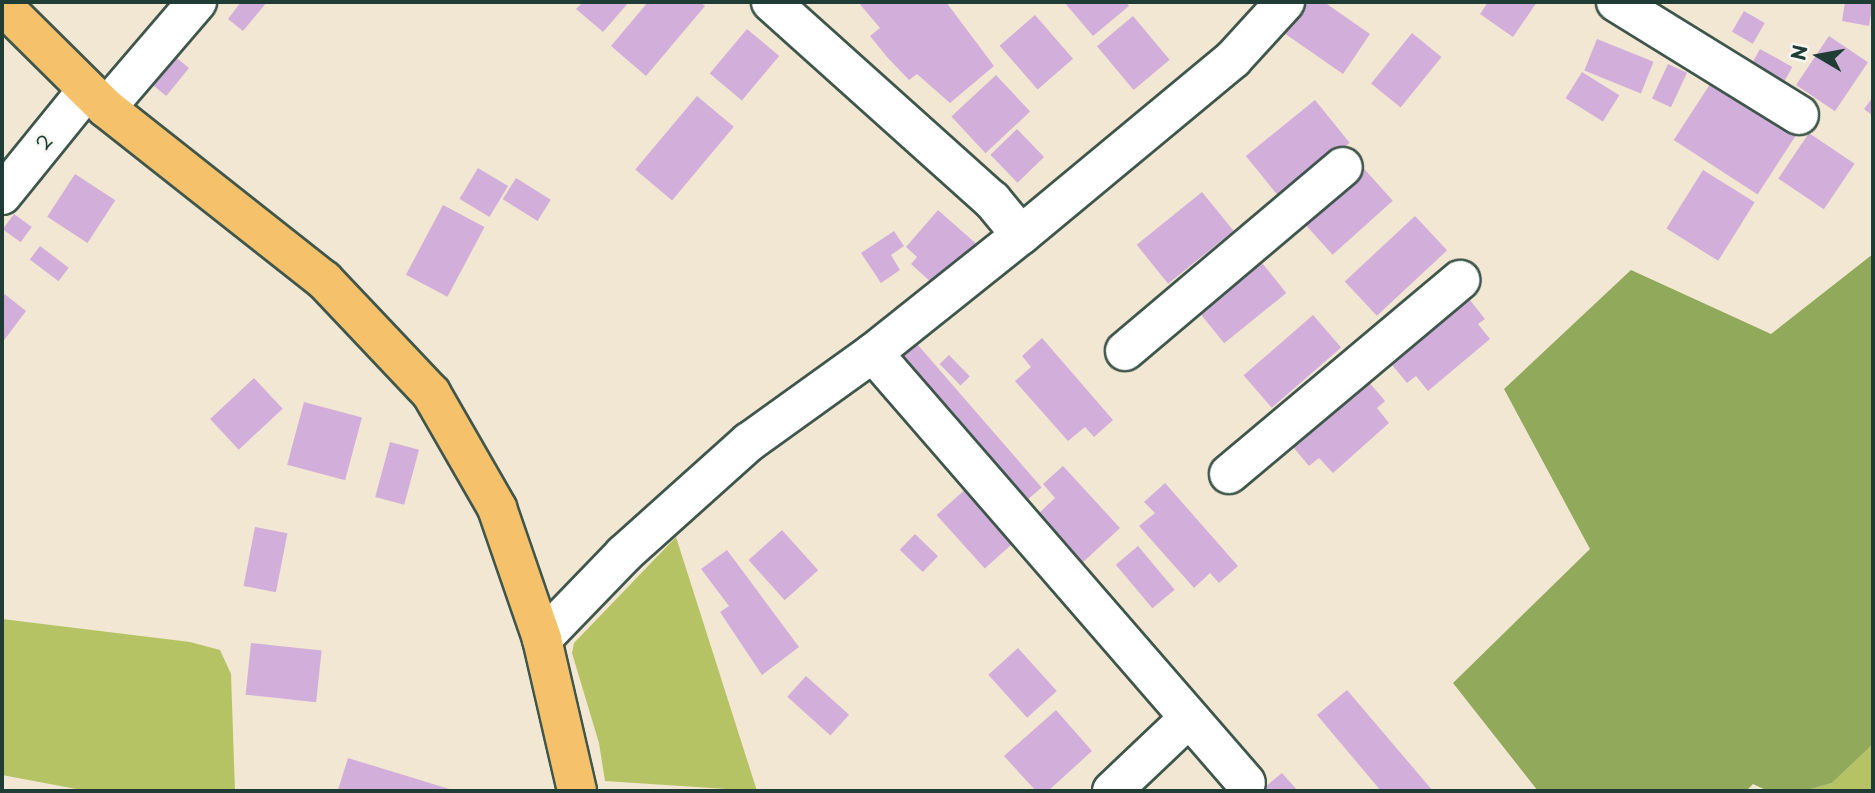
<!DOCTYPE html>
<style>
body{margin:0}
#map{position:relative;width:1875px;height:793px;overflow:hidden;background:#f2e7d2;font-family:"Playpen Sans",sans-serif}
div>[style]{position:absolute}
.green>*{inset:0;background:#b5c365}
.forest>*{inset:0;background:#90a95a}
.building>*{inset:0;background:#d2afdb;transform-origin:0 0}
.roads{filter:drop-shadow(2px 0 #3f564c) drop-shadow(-2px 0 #3f564c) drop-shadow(0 2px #3f564c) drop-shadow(0 -2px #3f564c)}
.minor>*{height:38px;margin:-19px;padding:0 19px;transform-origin:19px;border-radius:19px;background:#fff}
.major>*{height:38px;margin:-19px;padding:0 19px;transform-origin:19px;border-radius:19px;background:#f5c16b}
span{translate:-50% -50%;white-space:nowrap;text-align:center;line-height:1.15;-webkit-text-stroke:5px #f6f6f2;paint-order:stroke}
.street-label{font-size:19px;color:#1f3d34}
.frame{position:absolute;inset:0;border:4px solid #1f3d34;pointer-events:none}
.north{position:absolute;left:1784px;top:21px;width:70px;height:70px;-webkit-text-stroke:5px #f6f6f2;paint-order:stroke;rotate:280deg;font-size:19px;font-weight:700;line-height:28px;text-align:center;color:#1f3d34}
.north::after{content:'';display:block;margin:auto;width:24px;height:32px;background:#1f3d34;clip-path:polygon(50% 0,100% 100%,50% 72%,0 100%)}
</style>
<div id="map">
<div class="green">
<i style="clip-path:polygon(676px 537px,757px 791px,605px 781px,599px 743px,572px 653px,574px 643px)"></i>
<i style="clip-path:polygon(2px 619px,190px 642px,220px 650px,231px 674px,235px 791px,87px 791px,2px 775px)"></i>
<i style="clip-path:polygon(1873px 744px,1873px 791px,1804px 791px,1832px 783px)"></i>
</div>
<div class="forest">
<i style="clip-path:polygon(1873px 254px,1873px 744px,1832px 783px,1804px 791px,1768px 791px,1753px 784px,1746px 791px,1538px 791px,1453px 683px,1590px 549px,1504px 389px,1631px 270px,1771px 334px)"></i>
</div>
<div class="building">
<i style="clip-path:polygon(241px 2px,267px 2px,243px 31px,228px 19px)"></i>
<i style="clip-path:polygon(583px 2px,629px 2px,603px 32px,576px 9px)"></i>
<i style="clip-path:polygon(648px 2px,699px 2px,705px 6px,646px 76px,611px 46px)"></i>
<i style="clip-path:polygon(858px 2px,946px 2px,994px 66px,950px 103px,917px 74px,909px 80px,887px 57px,870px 36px,880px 28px)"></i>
<i style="clip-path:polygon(1064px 2px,1126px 2px,1129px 6px,1093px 36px)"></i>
<i style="clip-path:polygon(1306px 2px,1324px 2px,1370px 34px,1343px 74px,1284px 33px)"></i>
<i style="clip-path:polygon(1488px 2px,1537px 2px,1513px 37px,1480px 14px)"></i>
<i style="clip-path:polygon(1845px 2px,1873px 2px,1869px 26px,1842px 21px)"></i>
<i style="left:1744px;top:11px;width:24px;height:24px;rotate:30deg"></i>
<i style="left:1035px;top:15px;width:58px;height:47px;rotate:49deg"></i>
<i style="left:1133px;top:16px;width:57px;height:47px;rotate:50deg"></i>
<i style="left:747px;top:29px;width:42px;height:58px;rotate:40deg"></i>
<i style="left:1412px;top:33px;width:38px;height:65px;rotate:39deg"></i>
<i style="left:1829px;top:36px;width:47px;height:59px;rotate:34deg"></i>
<i style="left:1597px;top:39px;width:61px;height:34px;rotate:22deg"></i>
<i style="left:1760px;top:49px;width:37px;height:23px;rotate:29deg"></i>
<i style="left:168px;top:51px;width:27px;height:36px;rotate:39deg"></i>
<i style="left:1668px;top:64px;width:21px;height:38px;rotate:25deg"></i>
<i style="left:1582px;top:72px;width:44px;height:31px;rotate:32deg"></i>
<i style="left:996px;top:75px;width:50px;height:61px;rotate:47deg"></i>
<i style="left:1714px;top:78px;width:100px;height:74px;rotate:33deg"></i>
<i style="left:697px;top:96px;width:48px;height:96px;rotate:40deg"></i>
<i style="clip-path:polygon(1873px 97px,1873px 116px,1864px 109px)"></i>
<i style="left:1315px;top:100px;width:55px;height:89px;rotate:51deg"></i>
<i style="left:1017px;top:129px;width:39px;height:37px;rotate:46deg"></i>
<i style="left:1809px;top:133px;width:55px;height:55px;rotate:34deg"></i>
<i style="left:1358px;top:162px;width:52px;height:81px;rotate:48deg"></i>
<i style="left:478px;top:168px;width:35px;height:36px;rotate:31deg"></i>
<i style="left:1703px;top:170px;width:61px;height:69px;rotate:32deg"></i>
<i style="left:75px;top:174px;width:48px;height:51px;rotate:33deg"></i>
<i style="left:516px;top:178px;width:41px;height:25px;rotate:32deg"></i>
<i style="left:1202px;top:192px;width:50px;height:84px;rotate:51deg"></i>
<i style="left:443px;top:205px;width:47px;height:79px;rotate:28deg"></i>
<i style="clip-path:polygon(938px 210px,981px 248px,942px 292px,911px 264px,917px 257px,906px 247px)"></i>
<i style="left:14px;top:214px;width:22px;height:19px;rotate:36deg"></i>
<i style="left:1415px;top:216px;width:47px;height:96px;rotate:47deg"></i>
<i style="clip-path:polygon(894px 231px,904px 246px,891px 255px,900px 270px,881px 283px,861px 253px)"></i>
<i style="left:40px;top:246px;width:36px;height:17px;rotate:37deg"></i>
<i style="left:1258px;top:258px;width:45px;height:80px;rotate:51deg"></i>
<i style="clip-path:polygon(2px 292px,26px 311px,2px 343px)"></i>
<i style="clip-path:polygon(1466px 295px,1485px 319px,1478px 324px,1490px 339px,1428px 391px,1416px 376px,1407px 383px,1388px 360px)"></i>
<i style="left:1313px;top:315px;width:43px;height:92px;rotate:49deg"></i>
<i style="clip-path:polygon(1042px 338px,1113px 420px,1094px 437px,1085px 427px,1068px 441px,1015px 381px,1031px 367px,1022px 356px)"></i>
<i style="left:917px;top:344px;width:190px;height:29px;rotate:49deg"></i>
<i style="left:949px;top:355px;width:30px;height:13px;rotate:46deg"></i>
<i style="left:254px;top:378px;width:42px;height:60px;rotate:47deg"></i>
<i style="clip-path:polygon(1368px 381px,1385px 401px,1377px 408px,1389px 423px,1333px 473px,1319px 458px,1309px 466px,1293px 447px)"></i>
<i style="left:304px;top:402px;width:60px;height:65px;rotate:15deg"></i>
<i style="left:390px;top:442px;width:30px;height:57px;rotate:15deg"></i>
<i style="clip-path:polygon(1063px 466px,1120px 528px,1081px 564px,1036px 516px,1055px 498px,1043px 484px)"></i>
<i style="clip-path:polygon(1165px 483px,1238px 566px,1219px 583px,1210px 573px,1194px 588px,1139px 526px,1155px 513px,1144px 502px)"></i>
<i style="left:970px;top:485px;width:72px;height:45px;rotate:48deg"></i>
<i style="left:255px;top:527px;width:33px;height:60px;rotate:11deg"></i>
<i style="left:782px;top:530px;width:54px;height:45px;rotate:48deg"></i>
<i style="left:915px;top:534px;width:32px;height:22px;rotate:44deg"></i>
<i style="left:1138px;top:546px;width:57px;height:29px;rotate:50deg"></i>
<i style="clip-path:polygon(727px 550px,799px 647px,762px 675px,720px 612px,729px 606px,701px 569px)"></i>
<i style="left:251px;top:643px;width:71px;height:52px;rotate:6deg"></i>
<i style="left:1018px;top:648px;width:58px;height:40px;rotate:48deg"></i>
<i style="left:806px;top:676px;width:58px;height:28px;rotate:42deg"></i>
<i style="clip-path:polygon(1347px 690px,1433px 791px,1381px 791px,1317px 715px)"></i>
<i style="clip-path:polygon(1056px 710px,1092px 751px,1048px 791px,1036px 791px,1004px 756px)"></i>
<i style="clip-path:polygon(348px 758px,456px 791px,338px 790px)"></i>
<i style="clip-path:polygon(1282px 773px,1298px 791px,1260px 791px)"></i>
</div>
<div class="roads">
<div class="minor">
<i style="left:771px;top:2px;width:297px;rotate:41.9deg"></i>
<i style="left:992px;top:200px;width:45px;rotate:50.4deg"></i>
<i style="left:1616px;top:2px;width:215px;rotate:31.7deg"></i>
<i style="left:106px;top:108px;width:140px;rotate:-49.4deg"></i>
<i style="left:2px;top:195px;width:135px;rotate:-51deg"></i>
<i style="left:1125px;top:351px;width:285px;rotate:-40.2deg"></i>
<i style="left:873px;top:353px;width:569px;rotate:49.06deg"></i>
<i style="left:1229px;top:474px;width:302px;rotate:-40deg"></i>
<i style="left:542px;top:639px;width:118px;rotate:-46deg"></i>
<i style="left:624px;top:554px;width:168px;rotate:-41.9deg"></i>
<i style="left:749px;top:442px;width:153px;rotate:-35.7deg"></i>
<i style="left:873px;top:353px;width:189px;rotate:-38.6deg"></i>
<i style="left:1021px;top:235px;width:276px;rotate:-39.7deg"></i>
<i style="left:1233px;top:59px;width:77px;rotate:-47.6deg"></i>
<i style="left:1112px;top:791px;width:106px;rotate:-43.5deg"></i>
</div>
<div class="major">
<i style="left:2px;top:5px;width:146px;rotate:44.7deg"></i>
<i style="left:106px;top:108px;width:278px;rotate:38.3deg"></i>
<i style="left:324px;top:280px;width:156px;rotate:46.6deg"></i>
<i style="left:431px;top:393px;width:133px;rotate:60.1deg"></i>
<i style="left:497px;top:508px;width:139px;rotate:71deg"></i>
<i style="left:542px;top:639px;width:156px;rotate:77deg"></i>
</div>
</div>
<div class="street-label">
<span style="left:44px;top:142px;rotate:-51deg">2</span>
</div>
<div class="frame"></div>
<div class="north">N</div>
</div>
